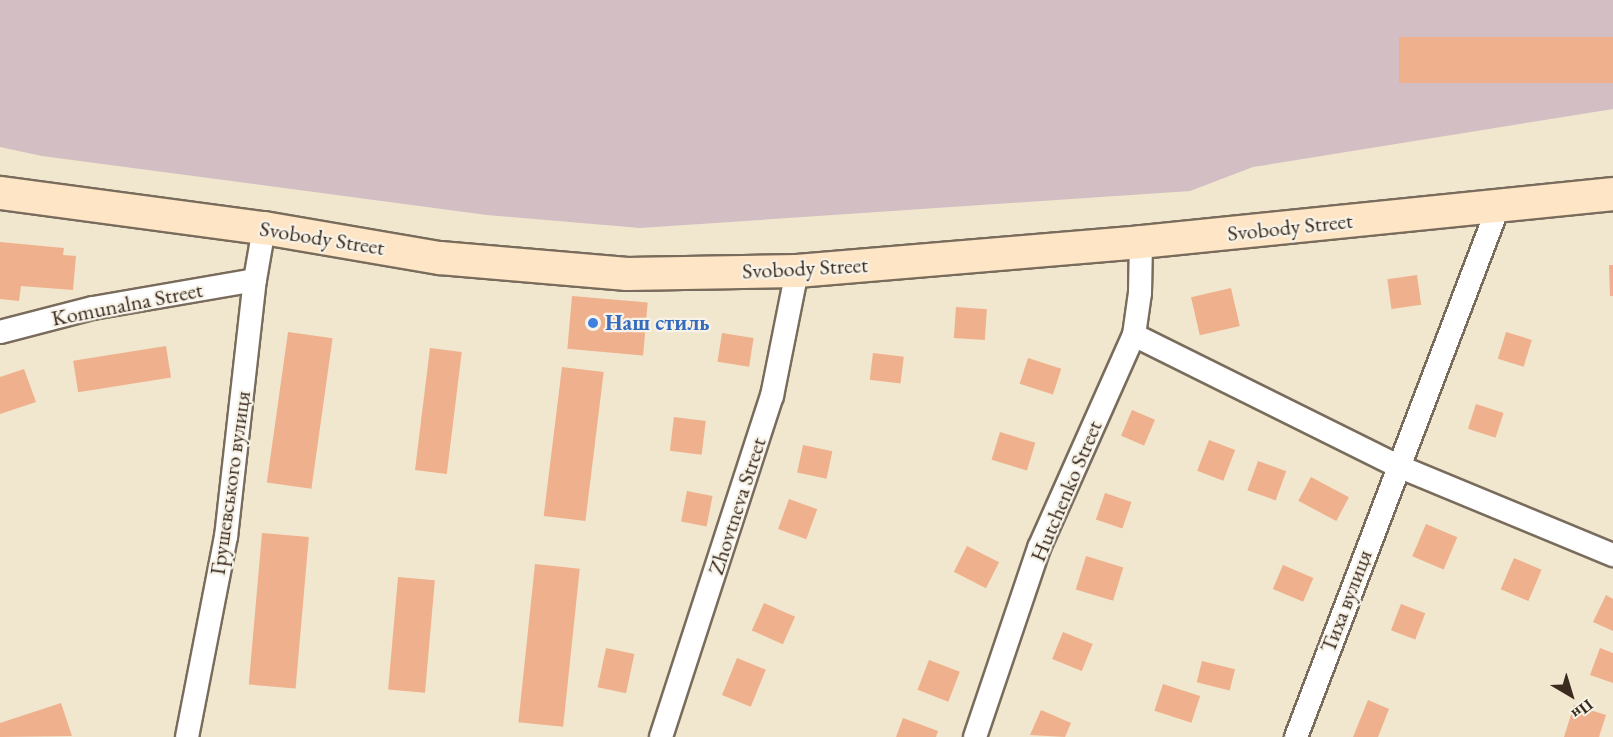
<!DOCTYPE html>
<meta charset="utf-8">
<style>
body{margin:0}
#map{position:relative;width:1613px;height:737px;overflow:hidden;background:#f0e7ce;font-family:"EB Garamond",serif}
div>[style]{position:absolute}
.industrial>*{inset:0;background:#d2bec3}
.building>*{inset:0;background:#efb08d;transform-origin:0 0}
.roads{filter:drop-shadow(2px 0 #7a6c5c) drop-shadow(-2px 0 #7a6c5c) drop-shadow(0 2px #7a6c5c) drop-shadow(0 -2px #7a6c5c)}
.minor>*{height:22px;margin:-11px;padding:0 11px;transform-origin:11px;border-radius:11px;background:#fff}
.secondary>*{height:32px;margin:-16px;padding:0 16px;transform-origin:16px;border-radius:16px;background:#fde5c5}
.dots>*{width:16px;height:16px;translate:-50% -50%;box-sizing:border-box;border:3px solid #f7f3e8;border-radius:50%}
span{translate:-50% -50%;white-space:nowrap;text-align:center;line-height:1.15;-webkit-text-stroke:4.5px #f7f3e8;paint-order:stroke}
.street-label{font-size:22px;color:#3b2a1e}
.shop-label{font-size:22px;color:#366cbe;font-weight:700}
.left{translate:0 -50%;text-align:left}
.north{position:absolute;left:1541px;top:665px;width:60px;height:60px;-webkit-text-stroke:4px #f7f3e8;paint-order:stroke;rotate:142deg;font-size:16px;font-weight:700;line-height:24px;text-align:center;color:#3b2a1e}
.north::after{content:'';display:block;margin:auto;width:21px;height:27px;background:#3b2a1e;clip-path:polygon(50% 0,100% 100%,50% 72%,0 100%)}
</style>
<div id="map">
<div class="industrial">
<i style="clip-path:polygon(0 0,1613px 0,1613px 109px,1253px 167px,1190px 191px,640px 228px,487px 215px,42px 156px,0 147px)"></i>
</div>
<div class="building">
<i style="left:1613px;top:37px;width:46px;height:214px;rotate:90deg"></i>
<i style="clip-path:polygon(0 242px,64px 248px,63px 255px,76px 256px,73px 290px,21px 286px,19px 301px,0 299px)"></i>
<i style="clip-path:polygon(1609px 265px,1613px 265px,1613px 296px,1610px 296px)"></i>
<i style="left:1417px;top:275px;width:30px;height:30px;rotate:82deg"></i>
<i style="left:1231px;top:288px;width:39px;height:41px;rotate:77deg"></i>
<i style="left:572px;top:296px;width:76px;height:53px;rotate:5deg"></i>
<i style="left:956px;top:307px;width:31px;height:31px;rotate:4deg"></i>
<i style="left:288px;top:332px;width:45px;height:152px;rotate:8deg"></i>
<i style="left:1506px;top:332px;width:27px;height:28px;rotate:17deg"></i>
<i style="left:722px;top:333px;width:32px;height:29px;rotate:9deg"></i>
<i style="left:166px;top:346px;width:32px;height:94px;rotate:81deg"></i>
<i style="left:430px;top:348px;width:32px;height:123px;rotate:7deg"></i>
<i style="left:873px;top:353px;width:31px;height:27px;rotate:7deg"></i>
<i style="left:1028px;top:358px;width:35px;height:27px;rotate:18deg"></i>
<i style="left:562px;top:367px;width:42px;height:150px;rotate:7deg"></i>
<i style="clip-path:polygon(24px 369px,36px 402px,0 414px,0 377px)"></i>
<i style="left:1476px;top:404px;width:29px;height:26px;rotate:18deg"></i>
<i style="left:1132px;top:410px;width:25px;height:28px;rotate:23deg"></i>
<i style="left:674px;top:417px;width:32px;height:34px;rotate:7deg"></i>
<i style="left:1000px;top:432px;width:37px;height:29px;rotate:17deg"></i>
<i style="left:1209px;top:440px;width:28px;height:33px;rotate:21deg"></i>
<i style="left:803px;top:445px;width:30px;height:28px;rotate:12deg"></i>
<i style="left:1258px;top:461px;width:30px;height:31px;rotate:20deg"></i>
<i style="left:1311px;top:477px;width:43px;height:27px;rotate:28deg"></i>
<i style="left:687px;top:491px;width:26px;height:31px;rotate:11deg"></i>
<i style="left:1105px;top:493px;width:28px;height:28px;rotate:19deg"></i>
<i style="left:789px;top:499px;width:30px;height:32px;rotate:20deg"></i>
<i style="left:1426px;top:524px;width:34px;height:35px;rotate:23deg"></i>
<i style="left:262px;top:533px;width:47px;height:152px;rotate:5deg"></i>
<i style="left:967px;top:546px;width:36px;height:29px;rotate:27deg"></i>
<i style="left:1086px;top:556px;width:39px;height:35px;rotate:17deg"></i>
<i style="left:1514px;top:558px;width:30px;height:34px;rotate:23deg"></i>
<i style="left:535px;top:564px;width:45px;height:159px;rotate:6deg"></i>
<i style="left:1283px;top:565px;width:33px;height:26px;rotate:23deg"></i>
<i style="left:398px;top:577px;width:37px;height:113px;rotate:5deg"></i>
<i style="clip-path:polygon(1606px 595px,1613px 599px,1613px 631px,1593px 622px)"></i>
<i style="left:764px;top:603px;width:34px;height:30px;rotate:24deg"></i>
<i style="left:1401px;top:604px;width:26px;height:28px;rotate:21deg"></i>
<i style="left:1063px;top:632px;width:32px;height:29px;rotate:22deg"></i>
<i style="left:606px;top:648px;width:29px;height:40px;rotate:12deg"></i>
<i style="clip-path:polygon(1600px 648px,1613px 653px,1613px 683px,1590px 675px)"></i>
<i style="left:737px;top:658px;width:31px;height:40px;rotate:22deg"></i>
<i style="left:929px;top:660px;width:33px;height:32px;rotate:21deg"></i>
<i style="left:1202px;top:661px;width:34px;height:22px;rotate:14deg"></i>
<i style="left:1163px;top:684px;width:39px;height:28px;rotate:18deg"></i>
<i style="clip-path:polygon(1368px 700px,1389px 709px,1378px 737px,1353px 737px)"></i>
<i style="clip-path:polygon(61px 703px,72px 736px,0 737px,0 723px)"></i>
<i style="clip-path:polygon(1574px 705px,1606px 715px,1599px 737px,1564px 737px)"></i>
<i style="clip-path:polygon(1041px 710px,1071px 723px,1065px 737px,1030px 735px)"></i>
<i style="clip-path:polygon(903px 718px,938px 731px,936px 737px,896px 737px)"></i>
</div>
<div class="roads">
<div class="minor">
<i style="left:0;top:332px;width:96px;rotate:-14.5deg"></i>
<i style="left:93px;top:308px;width:164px;rotate:-9.8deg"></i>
<i style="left:1134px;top:335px;width:295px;rotate:26.4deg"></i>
<i style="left:1398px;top:466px;width:233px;rotate:22.5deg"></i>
<i style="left:187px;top:737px;width:204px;rotate:-79deg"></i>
<i style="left:226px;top:537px;width:259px;rotate:-83.6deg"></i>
<i style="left:255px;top:280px;width:53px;rotate:-80.2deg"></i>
<i style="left:661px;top:737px;width:359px;rotate:-72deg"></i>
<i style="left:772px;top:396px;width:127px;rotate:-78.7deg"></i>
<i style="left:975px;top:737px;width:200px;rotate:-71.3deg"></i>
<i style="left:1039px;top:548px;width:233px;rotate:-66deg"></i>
<i style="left:1134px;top:335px;width:42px;rotate:-81.9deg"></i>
<i style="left:1140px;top:293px;width:51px;rotate:-88.9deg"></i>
<i style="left:1296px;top:737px;width:569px;rotate:-69.11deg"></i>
</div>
<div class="secondary">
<i style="left:0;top:193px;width:266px;rotate:7.6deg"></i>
<i style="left:264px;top:228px;width:179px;rotate:9.7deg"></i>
<i style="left:440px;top:258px;width:188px;rotate:4.9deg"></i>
<i style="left:627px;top:274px;width:170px;rotate:-1deg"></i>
<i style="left:797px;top:271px;width:345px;rotate:-4.8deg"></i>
<i style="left:1141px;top:242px;width:474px;rotate:-5.8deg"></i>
</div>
</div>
<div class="dots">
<i style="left:593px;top:323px;background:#3f7fe0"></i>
</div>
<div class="street-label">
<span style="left:1290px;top:227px;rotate:-6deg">Svobody Street</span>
<span style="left:322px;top:238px;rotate:9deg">Svobody Street</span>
<span style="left:805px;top:268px;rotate:-3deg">Svobody Street</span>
<span style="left:127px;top:304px;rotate:-11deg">Komunalna Street</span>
<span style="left:230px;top:483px;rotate:-82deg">Грушевського вулиця</span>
<span style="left:1066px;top:491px;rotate:-67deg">Hutchenko Street</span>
<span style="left:737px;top:506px;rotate:-72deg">Zhovtneva Street</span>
<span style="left:1346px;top:601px;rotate:-69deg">Тиха вулиця</span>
</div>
<div class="shop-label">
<span class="left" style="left:605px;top:323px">Наш стиль</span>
</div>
<div class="north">Пн</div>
</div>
